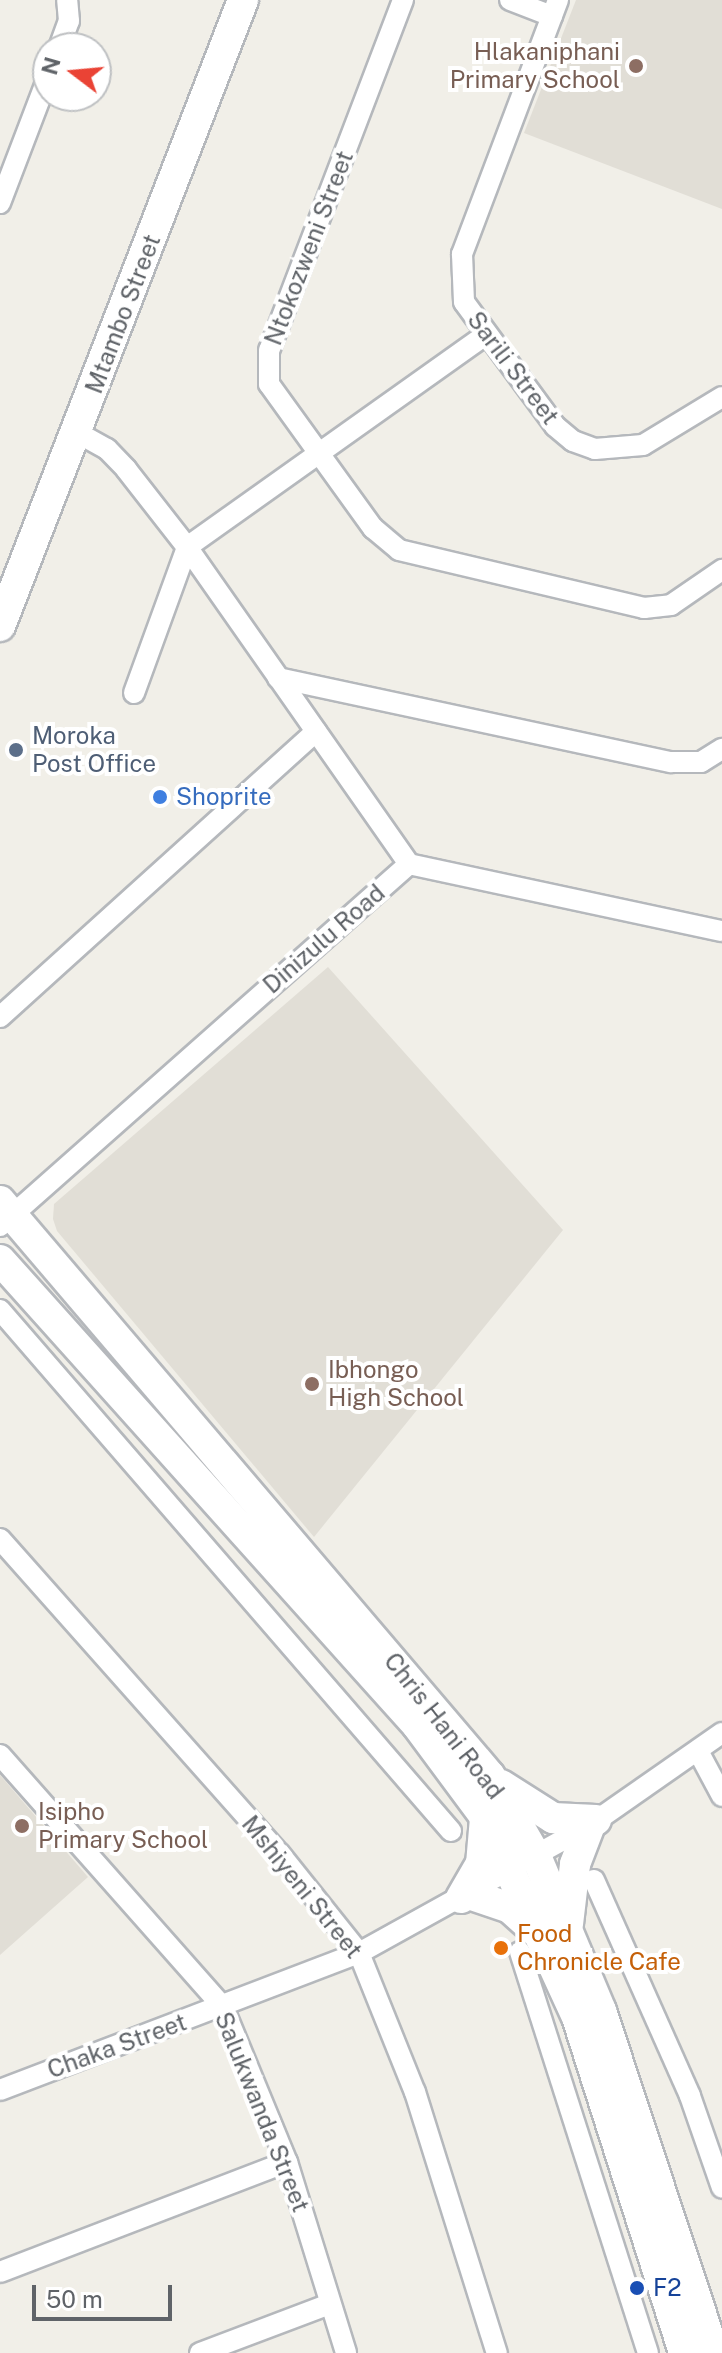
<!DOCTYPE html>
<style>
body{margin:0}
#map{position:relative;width:722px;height:2353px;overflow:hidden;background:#f1efe8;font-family:"Public Sans",sans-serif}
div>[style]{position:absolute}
.education>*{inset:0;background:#e1ded6}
.roads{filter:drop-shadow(2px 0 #b5b8bc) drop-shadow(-2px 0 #b5b8bc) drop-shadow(0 2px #b5b8bc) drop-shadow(0 -2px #b5b8bc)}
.street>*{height:20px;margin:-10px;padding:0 10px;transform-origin:10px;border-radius:10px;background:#fff}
.secondary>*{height:30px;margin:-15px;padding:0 15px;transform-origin:15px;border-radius:15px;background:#fff}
.dots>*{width:22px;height:22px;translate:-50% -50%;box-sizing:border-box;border:4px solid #fff;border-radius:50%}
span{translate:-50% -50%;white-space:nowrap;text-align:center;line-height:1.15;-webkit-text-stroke:8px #fff;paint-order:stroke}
.education-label{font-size:24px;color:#785e54}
.right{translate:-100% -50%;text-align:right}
.left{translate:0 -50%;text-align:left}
.street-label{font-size:24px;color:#5f6368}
.service-label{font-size:24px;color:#4e5e75}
.shop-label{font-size:24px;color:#366cbe}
.food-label{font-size:24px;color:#c56008}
.transit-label{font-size:24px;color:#164399}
.north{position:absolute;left:32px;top:32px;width:80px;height:80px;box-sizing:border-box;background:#fff;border:2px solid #bfc1c3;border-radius:50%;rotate:286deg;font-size:22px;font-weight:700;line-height:32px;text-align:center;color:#5f6368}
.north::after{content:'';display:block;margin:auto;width:28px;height:36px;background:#ea4335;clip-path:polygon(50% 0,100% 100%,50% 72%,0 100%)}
.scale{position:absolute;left:32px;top:2285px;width:140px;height:36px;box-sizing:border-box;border:4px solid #5f6368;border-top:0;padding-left:10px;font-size:24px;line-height:28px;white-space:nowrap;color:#5f6368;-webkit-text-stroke:6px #fff;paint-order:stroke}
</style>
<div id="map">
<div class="education">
<i style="clip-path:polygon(576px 0,722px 0,722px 209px,524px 133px)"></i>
<i style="clip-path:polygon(328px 967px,563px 1230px,314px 1537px,57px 1231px,53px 1219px,54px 1204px)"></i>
<i style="clip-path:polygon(0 1775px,88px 1877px,0 1955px)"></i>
</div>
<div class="roads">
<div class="street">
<i style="left:403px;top:0;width:375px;rotate:110.9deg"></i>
<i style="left:269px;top:350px;width:34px;rotate:90deg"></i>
<i style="left:269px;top:384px;width:178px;rotate:54.2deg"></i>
<i style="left:373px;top:528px;width:34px;rotate:40deg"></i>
<i style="left:399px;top:550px;width:252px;rotate:13.3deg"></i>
<i style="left:644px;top:608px;width:27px;rotate:-6deg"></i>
<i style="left:671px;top:605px;width:62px;rotate:-34.5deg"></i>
<i style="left:510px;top:0;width:45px;rotate:20.9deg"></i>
<i style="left:558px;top:0;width:272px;rotate:110.7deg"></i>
<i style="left:462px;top:254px;width:48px;rotate:87.6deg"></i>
<i style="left:464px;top:302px;width:154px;rotate:53.7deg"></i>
<i style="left:555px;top:426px;width:23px;rotate:40deg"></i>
<i style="left:573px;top:441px;width:23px;rotate:20deg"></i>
<i style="left:595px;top:449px;width:48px;rotate:-4.8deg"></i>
<i style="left:643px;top:445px;width:92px;rotate:-31.3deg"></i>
<i style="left:59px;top:48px;width:29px;rotate:-70deg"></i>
<i style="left:69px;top:21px;width:21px;rotate:-95deg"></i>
<i style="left:0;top:203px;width:135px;rotate:-69.1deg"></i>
<i style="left:78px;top:433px;width:33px;rotate:29deg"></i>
<i style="left:107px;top:449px;width:28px;rotate:46deg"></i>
<i style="left:126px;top:469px;width:99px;rotate:52deg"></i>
<i style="left:187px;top:547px;width:387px;rotate:55deg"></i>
<i style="left:278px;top:678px;width:402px;rotate:12.1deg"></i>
<i style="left:671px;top:762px;width:30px"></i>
<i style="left:701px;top:762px;width:25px;rotate:-32deg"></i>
<i style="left:134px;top:693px;width:155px;rotate:-70deg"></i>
<i style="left:187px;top:547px;width:364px;rotate:-35.4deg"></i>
<i style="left:0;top:1017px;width:426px;rotate:-42.1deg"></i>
<i style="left:0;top:1226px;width:546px;rotate:-41.51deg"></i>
<i style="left:409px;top:864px;width:320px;rotate:12.1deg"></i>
<i style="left:0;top:1310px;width:689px;rotate:49.12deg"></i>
<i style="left:0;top:1539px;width:421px;rotate:48.4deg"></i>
<i style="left:280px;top:1854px;width:127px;rotate:51.4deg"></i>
<i style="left:359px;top:1953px;width:150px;rotate:68.1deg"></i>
<i style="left:415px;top:2092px;width:274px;rotate:72.6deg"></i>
<i style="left:698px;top:1751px;width:51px;rotate:61.9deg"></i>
<i style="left:0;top:1755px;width:337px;rotate:48.5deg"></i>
<i style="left:223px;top:2007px;width:168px;rotate:67.6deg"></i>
<i style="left:287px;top:2162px;width:200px;rotate:72.8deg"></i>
<i style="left:594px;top:1880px;width:236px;rotate:66deg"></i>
<i style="left:690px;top:2096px;width:97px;rotate:70.8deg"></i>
<i style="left:520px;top:1952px;width:421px;rotate:72.3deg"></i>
<i style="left:0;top:2090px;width:384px;rotate:-20.9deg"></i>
<i style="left:359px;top:1953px;width:264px;rotate:-29deg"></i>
<i style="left:590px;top:1825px;width:161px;rotate:-34.9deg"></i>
<i style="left:0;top:2272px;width:307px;rotate:-21deg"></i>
<i style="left:200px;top:2353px;width:139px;rotate:-20.7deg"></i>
</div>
<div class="secondary">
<i style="left:0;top:626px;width:672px;rotate:-68.78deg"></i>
<i style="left:0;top:1201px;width:755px;rotate:49.56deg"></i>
<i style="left:490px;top:1776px;width:92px;rotate:60.1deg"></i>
<i style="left:536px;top:1856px;width:168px;rotate:67.2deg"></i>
<i style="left:601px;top:2011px;width:360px;rotate:71.7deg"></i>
<i style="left:0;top:1260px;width:625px;rotate:48.12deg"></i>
<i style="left:417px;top:1725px;width:114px;rotate:53.5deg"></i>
<i style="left:485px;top:1817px;width:220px;rotate:65.3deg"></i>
<i style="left:577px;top:2017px;width:353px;rotate:72.3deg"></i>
<i style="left:501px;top:1785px;width:62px;rotate:32.4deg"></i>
<i style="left:553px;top:1818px;width:43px;rotate:2.7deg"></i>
<i style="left:469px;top:1894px;width:43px;rotate:18.9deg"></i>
<i style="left:510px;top:1908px;width:36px;rotate:42deg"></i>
<i style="left:461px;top:1898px;width:39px;rotate:-60deg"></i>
<i style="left:481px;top:1864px;width:46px;rotate:-85deg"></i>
<i style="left:568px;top:1924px;width:60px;rotate:-83.3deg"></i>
<i style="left:575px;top:1864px;width:42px;rotate:-69deg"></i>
</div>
</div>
<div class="dots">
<i style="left:636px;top:66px;background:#8d6e63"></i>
<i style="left:16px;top:750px;background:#5c6f8a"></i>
<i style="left:160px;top:797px;background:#3f7fe0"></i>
<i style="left:312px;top:1384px;background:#8d6e63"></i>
<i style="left:22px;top:1826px;background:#8d6e63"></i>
<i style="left:501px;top:1948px;background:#e8710a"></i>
<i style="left:637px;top:2288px;background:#1a4fb4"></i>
</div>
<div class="education-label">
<span class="right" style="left:620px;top:66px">Hlakaniphani<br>Primary School</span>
<span class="left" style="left:328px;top:1384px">Ibhongo<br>High School</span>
<span class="left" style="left:38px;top:1826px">Isipho<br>Primary School</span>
</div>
<div class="street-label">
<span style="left:309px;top:248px;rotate:-69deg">Ntokozweni Street</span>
<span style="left:123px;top:314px;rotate:-69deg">Mtambo Street</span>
<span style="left:513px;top:368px;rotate:53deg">Sarili Street</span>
<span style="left:324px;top:939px;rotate:-41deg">Dinizulu Road</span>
<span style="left:444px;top:1726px;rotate:52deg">Chris Hani Road</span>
<span style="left:302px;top:1887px;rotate:51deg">Mshiyeni Street</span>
<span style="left:117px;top:2046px;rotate:-20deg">Chaka Street</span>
<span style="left:262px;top:2112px;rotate:68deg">Salukwanda Street</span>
</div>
<div class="service-label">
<span class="left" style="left:32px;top:750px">Moroka<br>Post Office</span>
</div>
<div class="shop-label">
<span class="left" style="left:176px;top:797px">Shoprite</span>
</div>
<div class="food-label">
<span class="left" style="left:517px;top:1948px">Food<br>Chronicle Cafe</span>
</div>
<div class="transit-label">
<span class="left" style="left:653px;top:2288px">F2</span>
</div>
<div class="north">N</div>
<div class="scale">50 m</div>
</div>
